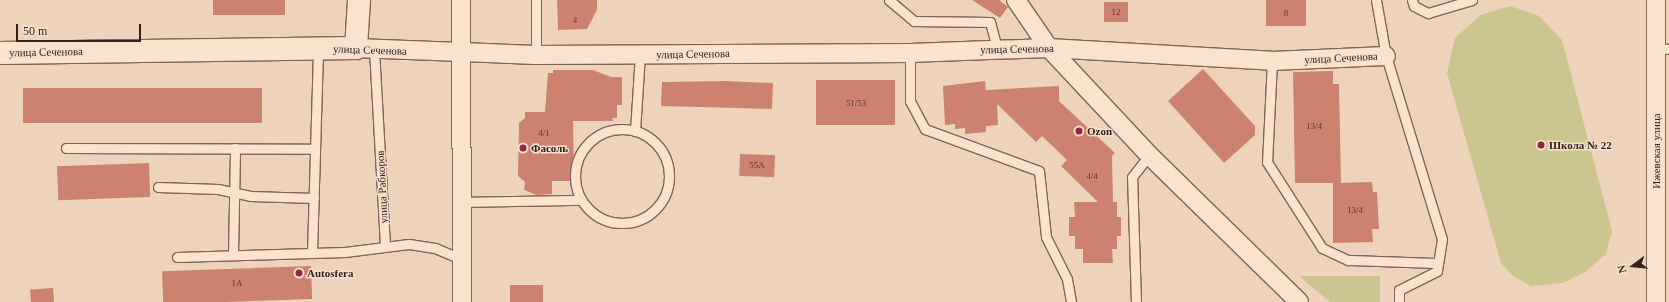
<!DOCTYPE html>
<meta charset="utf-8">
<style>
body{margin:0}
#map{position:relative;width:1669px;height:302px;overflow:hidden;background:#eed3bc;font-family:Georgia,serif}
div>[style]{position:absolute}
.green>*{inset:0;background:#cbc590}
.building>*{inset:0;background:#cd8271;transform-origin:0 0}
.roads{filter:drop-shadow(1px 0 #856455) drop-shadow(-1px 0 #856455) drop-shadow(0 1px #856455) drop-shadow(0 -1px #856455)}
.lane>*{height:9px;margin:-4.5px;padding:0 4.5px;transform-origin:4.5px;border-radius:4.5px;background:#f9e2ce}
.lane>.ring{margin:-4.5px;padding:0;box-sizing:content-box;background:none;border:9px solid #f9e2ce;border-radius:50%}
.street>*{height:18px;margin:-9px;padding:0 9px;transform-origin:9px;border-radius:9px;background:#f9e2ce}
.secondary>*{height:22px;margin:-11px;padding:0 11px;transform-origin:11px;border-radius:11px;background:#f9e2ce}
.dots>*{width:11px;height:11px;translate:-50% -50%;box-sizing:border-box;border:2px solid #f5dfcb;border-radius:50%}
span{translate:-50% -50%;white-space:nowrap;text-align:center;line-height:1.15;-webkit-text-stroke:3px #f5dfcb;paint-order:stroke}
.number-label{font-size:9px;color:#5a3930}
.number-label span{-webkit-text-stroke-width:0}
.street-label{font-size:11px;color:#34211b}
.poi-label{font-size:11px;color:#34211b;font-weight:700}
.left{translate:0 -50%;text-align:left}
.north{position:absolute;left:1613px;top:246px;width:40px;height:40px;-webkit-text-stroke:3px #f5dfcb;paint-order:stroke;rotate:254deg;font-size:11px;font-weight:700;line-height:16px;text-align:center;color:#34211b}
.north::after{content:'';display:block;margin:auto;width:14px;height:18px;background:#34211b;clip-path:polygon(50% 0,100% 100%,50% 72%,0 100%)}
.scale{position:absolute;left:16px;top:24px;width:125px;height:18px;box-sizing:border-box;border:2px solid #34211b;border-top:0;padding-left:5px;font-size:12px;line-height:14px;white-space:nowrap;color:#34211b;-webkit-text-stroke:3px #f5dfcb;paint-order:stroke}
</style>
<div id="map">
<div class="green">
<i style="clip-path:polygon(1510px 6px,1539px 16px,1562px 40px,1612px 231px,1606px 254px,1585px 272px,1562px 283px,1531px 286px,1513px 276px,1501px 263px,1447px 73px,1455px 38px,1481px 15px)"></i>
<i style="clip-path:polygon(1299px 276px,1380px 276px,1380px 302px,1330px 302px)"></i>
</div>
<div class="building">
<i style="left:213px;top:0;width:72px;height:15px"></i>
<i style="clip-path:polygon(557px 0,597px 0,597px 10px,587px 29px,558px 30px)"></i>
<i style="clip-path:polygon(972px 0,999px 0,1008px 7px,1000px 18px)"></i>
<i style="left:1266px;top:0;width:40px;height:26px"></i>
<i style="left:1104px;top:2px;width:24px;height:20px"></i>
<i style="clip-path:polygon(1203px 69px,1255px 126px,1255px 135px,1224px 163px,1168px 101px)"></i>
<i style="clip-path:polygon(553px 70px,593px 70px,611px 77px,622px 77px,622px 105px,617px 105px,617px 118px,612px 118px,613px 121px,573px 121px,574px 181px,552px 181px,552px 194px,537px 195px,524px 190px,525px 182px,518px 176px,519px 123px,525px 118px,525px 112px,545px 112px,548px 73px,553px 73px)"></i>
<i style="clip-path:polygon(1333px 71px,1333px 84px,1339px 84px,1341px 183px,1372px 182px,1373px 192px,1377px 192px,1379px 229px,1372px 229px,1373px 242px,1333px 243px,1333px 183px,1295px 183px,1293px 72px)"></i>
<i style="left:895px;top:80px;width:45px;height:79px;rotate:90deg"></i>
<i style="clip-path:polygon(724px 81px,773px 83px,772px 109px,661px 106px,662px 82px)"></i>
<i style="clip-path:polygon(985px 81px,986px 90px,1059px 86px,1059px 101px,1115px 153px,1112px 156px,1113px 202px,1117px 202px,1117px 217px,1121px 217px,1121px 236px,1117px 236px,1117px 249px,1112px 249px,1113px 263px,1083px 263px,1083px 249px,1075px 249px,1075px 236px,1069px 236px,1069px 217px,1075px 217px,1074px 202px,1098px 202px,1061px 166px,1067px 160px,1042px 136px,1036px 142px,997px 104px,998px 125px,986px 126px,986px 132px,965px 134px,965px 128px,955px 129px,955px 124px,945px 125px,943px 86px)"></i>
<i style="left:23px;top:88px;width:239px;height:35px"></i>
<i style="left:740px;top:154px;width:35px;height:22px;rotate:2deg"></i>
<i style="left:149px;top:163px;width:34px;height:92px;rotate:88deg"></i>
<i style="left:311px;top:266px;width:33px;height:149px;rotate:88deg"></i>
<i style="left:510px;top:285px;width:33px;height:17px"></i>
<i style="left:53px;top:288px;width:14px;height:23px;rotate:86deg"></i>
</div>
<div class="roads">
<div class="lane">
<i style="left:536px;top:0;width:55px;rotate:90deg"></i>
<i style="left:889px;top:0;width:33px;rotate:40deg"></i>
<i style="left:914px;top:21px;width:76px;rotate:0.8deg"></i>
<i style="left:990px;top:22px;width:28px;rotate:75deg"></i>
<i style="left:1376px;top:0;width:57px;rotate:79.9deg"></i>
<i style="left:1386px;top:56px;width:191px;rotate:73deg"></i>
<i style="left:1442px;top:239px;width:32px;rotate:99deg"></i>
<i style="left:1437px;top:271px;width:42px;rotate:153.4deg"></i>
<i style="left:1399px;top:290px;width:12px;rotate:90deg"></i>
<i style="left:1412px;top:0;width:6px;rotate:72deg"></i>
<i style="left:1414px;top:6px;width:16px;rotate:27deg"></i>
<i style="left:1428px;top:13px;width:46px;rotate:-16.5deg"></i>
<i style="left:1655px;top:48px;width:14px;rotate:4deg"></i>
<i style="left:374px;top:49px;width:197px;rotate:86.8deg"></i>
<i style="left:910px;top:53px;width:48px;rotate:90deg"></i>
<i style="left:910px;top:101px;width:32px;rotate:62deg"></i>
<i style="left:925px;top:129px;width:121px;rotate:20.2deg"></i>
<i style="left:1039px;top:171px;width:66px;rotate:83.9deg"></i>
<i style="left:1046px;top:237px;width:47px;rotate:63.4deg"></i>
<i style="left:1067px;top:279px;width:23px;rotate:80deg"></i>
<i style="left:1272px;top:61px;width:101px;rotate:92.8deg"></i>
<i style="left:1267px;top:162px;width:102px;rotate:57.4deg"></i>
<i style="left:1322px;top:248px;width:29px;rotate:25deg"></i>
<i style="left:1348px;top:260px;width:90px;rotate:1.9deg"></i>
<i class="ring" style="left:575px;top:129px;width:85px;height:85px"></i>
<i style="left:635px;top:131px;width:77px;rotate:-86.3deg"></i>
<i style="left:66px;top:148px;width:249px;rotate:0.2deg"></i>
<i style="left:158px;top:187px;width:60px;rotate:1.9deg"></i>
<i style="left:218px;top:189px;width:33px;rotate:12deg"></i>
<i style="left:250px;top:196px;width:64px;rotate:1.8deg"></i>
<i style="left:462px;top:202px;width:119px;rotate:-1deg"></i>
<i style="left:312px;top:253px;width:205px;rotate:-88.3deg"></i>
<i style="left:233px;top:255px;width:107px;rotate:-88.9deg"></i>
<i style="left:177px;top:257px;width:168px;rotate:-1.7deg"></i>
<i style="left:345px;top:252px;width:64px;rotate:-7.1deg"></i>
<i style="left:409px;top:244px;width:26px;rotate:9deg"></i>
<i style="left:435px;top:248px;width:28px;rotate:23deg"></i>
<i style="left:1136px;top:302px;width:125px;rotate:-91.8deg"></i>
<i style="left:1132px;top:177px;width:28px;rotate:-52deg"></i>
</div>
<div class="street">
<i style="left:461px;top:0;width:302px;rotate:89.8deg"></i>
<i style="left:1016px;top:0;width:58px;rotate:55.5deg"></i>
<i style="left:1049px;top:48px;width:146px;rotate:46.9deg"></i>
<i style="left:1149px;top:155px;width:210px;rotate:44.4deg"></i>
<i style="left:356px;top:48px;width:180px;rotate:2.2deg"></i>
<i style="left:536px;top:55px;width:374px;rotate:-0.3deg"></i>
<i style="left:910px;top:53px;width:139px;rotate:-2.1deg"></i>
<i style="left:1049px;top:48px;width:223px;rotate:3.3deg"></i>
<i style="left:1272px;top:61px;width:114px;rotate:-2.5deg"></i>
<i style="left:1656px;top:302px;width:302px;rotate:-90deg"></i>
</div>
<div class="secondary">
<i style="left:0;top:53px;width:356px;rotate:-0.8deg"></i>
<i style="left:356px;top:48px;width:48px;rotate:-86.4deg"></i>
</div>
</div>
<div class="dots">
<i style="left:1079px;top:131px;background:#94253f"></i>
<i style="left:1541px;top:145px;background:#94253f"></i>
<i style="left:523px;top:148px;background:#94253f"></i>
<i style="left:299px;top:273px;background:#94253f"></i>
</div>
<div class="number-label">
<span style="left:1116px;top:12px">12</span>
<span style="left:1286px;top:13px">8</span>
<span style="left:575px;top:20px">4</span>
<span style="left:856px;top:103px">51/53</span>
<span style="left:1314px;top:126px">13/4</span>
<span style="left:544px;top:133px">4/1</span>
<span style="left:757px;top:165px">55А</span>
<span style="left:1092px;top:176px">4/4</span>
<span style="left:1355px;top:210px">13/4</span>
<span style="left:237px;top:283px">1А</span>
</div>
<div class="street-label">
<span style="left:1017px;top:49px;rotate:-1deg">улица Сеченова</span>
<span style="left:370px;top:50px;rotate:2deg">улица Сеченова</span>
<span style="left:46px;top:52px;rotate:-1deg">улица Сеченова</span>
<span style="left:693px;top:54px;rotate:-1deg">улица Сеченова</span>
<span style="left:1341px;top:58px;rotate:-3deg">улица Сеченова</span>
<span style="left:1656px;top:151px;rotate:-90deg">Ижевская улица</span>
<span style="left:382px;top:187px;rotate:-93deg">улица Рабкоров</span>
</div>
<div class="poi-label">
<span class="left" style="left:1087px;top:131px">Ozon</span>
<span class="left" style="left:1549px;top:145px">Школа № 22</span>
<span class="left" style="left:531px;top:148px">Фасоль</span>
<span class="left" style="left:307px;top:273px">Autosfera</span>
</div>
<div class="north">N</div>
<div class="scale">50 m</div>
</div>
